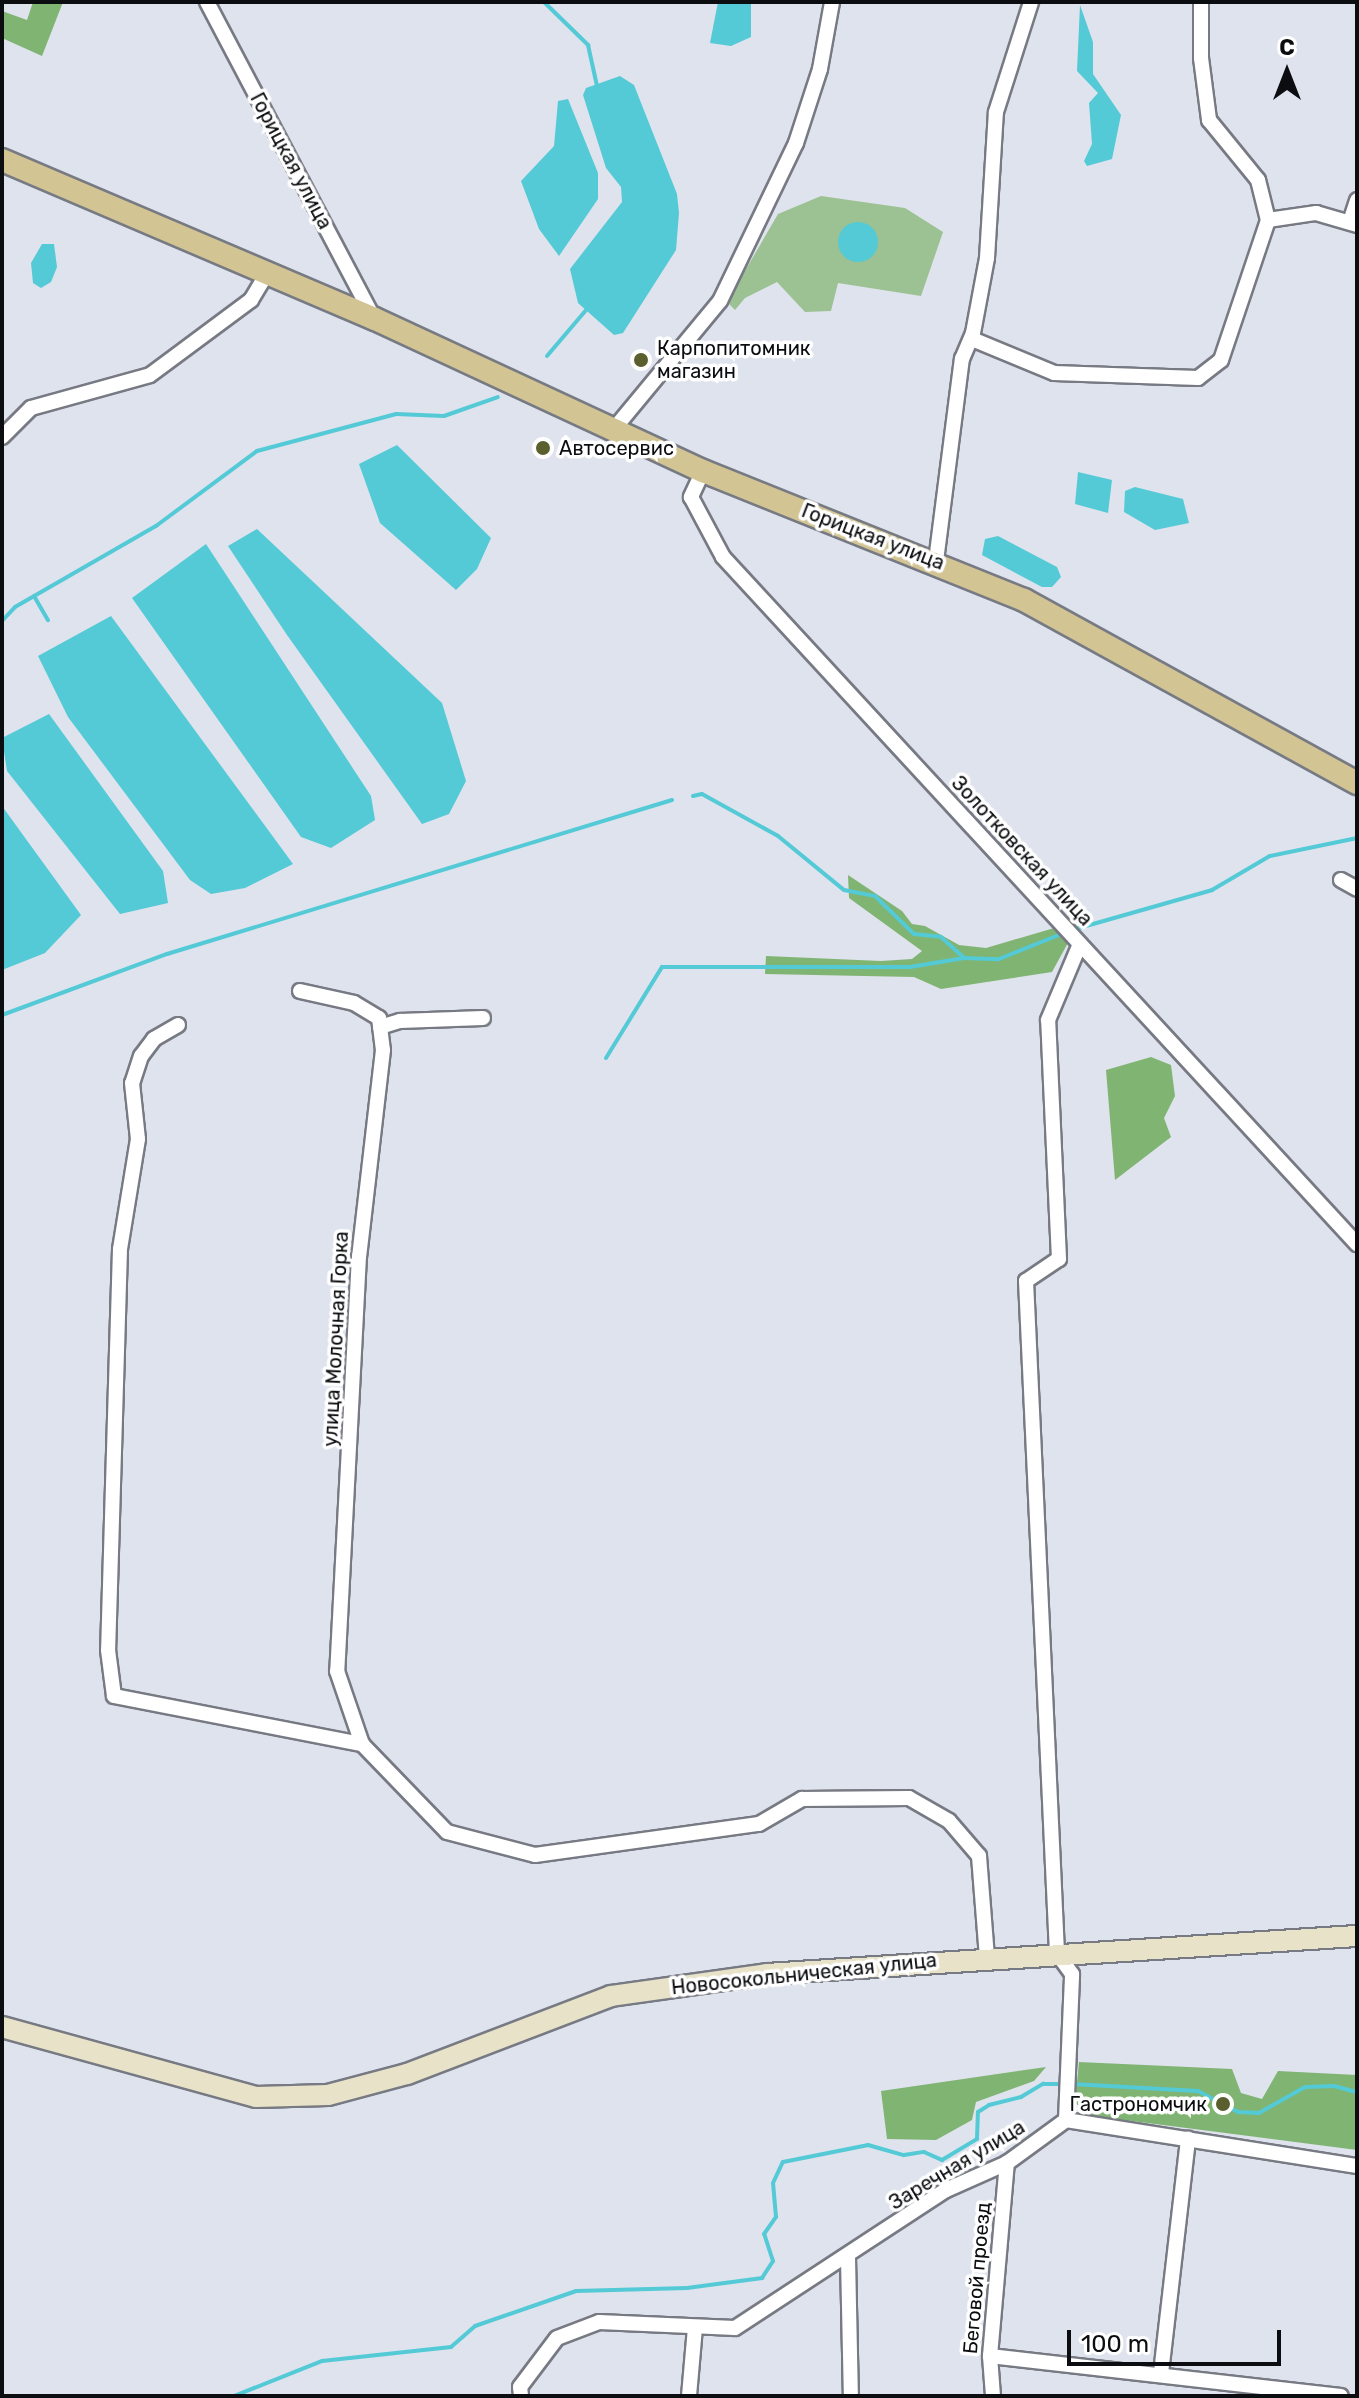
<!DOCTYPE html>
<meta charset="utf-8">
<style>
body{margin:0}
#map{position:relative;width:1359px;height:2398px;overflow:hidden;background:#dfe3ed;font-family:Rubik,sans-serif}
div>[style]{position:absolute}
.green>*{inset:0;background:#9cc193}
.forest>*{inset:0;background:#80b473}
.water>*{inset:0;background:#53cad6}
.round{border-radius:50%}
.stream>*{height:4px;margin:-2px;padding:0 2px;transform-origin:2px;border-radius:2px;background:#53cad6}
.roads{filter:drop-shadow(2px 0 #777a83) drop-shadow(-2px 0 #777a83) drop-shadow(0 2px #777a83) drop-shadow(0 -2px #777a83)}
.minor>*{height:14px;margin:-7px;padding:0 7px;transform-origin:7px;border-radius:7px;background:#fff}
.secondary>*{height:20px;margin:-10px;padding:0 10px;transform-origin:10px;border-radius:10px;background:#e8e2c9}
.primary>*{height:22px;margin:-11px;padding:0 11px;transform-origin:11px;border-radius:11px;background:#d2c493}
.dots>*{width:22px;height:22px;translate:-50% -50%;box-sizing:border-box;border:4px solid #fff;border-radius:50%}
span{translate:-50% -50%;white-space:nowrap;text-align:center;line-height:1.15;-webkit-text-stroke:7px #fff;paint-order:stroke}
.street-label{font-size:20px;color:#0c0d10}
.poi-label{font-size:20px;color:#0c0d10}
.left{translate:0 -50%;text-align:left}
.right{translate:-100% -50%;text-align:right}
.frame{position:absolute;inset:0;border:4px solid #0c0d10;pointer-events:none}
.north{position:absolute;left:1247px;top:32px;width:80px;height:80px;-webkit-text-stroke:6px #fff;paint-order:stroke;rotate:0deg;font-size:22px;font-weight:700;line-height:32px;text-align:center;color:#0c0d10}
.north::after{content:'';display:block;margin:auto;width:28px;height:36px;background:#0c0d10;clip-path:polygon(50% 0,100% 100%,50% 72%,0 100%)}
.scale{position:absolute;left:1067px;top:2330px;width:214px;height:36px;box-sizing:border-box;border:4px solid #0c0d10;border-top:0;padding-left:10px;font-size:24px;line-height:28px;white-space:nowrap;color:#0c0d10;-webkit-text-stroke:6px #fff;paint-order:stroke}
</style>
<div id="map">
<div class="green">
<i style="clip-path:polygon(821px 196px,905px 208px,943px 232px,921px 296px,838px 283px,831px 311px,805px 312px,777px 282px,745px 298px,735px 310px,727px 302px,778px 214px)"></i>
</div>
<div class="forest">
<i style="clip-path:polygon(33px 2px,63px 2px,42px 56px,2px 38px,2px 11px,27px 20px)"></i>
<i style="clip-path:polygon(848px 875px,902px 911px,912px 924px,925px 926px,959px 945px,986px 948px,1061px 926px,1069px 941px,1052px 972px,941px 989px,914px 977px,765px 974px,766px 956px,881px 961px,912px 959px,922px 951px,849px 898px)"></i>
<i style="clip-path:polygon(1151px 1057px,1171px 1065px,1175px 1096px,1164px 1118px,1171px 1137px,1115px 1180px,1106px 1070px)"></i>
<i style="clip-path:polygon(1079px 2062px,1232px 2069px,1241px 2093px,1262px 2099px,1278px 2071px,1357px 2075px,1357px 2150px,1093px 2116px,1075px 2103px)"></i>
<i style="clip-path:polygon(1046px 2067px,1034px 2081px,976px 2102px,972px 2120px,936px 2140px,887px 2139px,881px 2091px)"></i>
</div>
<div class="water">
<i style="clip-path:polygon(718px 2px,751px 4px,751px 37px,731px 46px,710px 43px)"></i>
<i style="clip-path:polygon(1080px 5px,1093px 42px,1093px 74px,1121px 115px,1112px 159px,1087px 166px,1084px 161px,1092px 144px,1089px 103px,1098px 93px,1077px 71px)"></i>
<i style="clip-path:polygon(620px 76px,634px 85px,677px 194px,679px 213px,676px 250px,623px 333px,614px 335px,578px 303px,570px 269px,622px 202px,621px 187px,606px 168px,583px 95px,586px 88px)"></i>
<i style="clip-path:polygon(568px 99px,598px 173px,598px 199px,559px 256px,539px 229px,521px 181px,554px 146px,558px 101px)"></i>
<i class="round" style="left:838px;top:222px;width:40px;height:40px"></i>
<i style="clip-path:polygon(42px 244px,54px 244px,57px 267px,51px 282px,41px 288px,33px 283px,31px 263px)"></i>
<i style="clip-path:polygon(397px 445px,491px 538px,477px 569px,456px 590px,380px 523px,359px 464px)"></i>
<i style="clip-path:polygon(1078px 472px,1112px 480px,1108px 513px,1075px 504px)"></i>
<i style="clip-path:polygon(1135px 487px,1183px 499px,1189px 523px,1155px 530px,1124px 512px,1125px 491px)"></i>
<i style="clip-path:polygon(257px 529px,442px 703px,466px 781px,449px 814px,422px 824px,287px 635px,228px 546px)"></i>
<i style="clip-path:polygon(998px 536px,1057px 567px,1061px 577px,1052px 587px,1042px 587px,982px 555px,985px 539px)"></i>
<i style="clip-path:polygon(206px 544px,371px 796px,375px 820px,331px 848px,301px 837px,132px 598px)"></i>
<i style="clip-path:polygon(111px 616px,293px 864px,245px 888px,211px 894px,190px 880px,68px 717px,38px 656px)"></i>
<i style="clip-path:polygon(49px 714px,163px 871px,168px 903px,120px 914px,7px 771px,2px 738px)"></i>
<i style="clip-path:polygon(2px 806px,81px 915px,45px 953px,2px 970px)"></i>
</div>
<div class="stream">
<i style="left:544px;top:2px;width:62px;rotate:44.3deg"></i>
<i style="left:588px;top:45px;width:42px;rotate:77.6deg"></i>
<i style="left:547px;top:356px;width:62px;rotate:-49.6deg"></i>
<i style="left:34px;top:596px;width:28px;rotate:60deg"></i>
<i style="left:2px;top:621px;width:19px;rotate:-47deg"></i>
<i style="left:15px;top:607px;width:163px;rotate:-29.9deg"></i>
<i style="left:156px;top:526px;width:126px;rotate:-36.6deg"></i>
<i style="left:257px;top:451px;width:144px;rotate:-14.9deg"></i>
<i style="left:396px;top:414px;width:48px;rotate:2.4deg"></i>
<i style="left:444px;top:416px;width:57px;rotate:-19.4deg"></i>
<i style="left:693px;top:796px;width:9px;rotate:-13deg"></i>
<i style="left:702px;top:794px;width:87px;rotate:28.9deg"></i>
<i style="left:778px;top:836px;width:85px;rotate:39.3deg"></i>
<i style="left:844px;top:890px;width:32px;rotate:11deg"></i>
<i style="left:875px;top:896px;width:54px;rotate:44.3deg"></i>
<i style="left:914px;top:934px;width:27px;rotate:6deg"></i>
<i style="left:941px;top:937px;width:31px;rotate:42deg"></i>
<i style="left:964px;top:958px;width:35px;rotate:2deg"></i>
<i style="left:999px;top:959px;width:70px;rotate:-21.8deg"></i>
<i style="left:1072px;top:930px;width:146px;rotate:-15.9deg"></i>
<i style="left:1212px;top:890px;width:67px;rotate:-30.4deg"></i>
<i style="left:1270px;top:856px;width:89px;rotate:-11.7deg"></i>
<i style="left:2px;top:1015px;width:176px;rotate:-20.3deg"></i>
<i style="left:167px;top:954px;width:528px;rotate:-16.96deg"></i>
<i style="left:606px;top:1058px;width:107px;rotate:-58.4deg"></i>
<i style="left:662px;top:967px;width:248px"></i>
<i style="left:910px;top:967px;width:55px;rotate:-9.5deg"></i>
<i style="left:1072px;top:2084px;width:126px;rotate:3.2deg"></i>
<i style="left:1198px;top:2091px;width:45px;rotate:27.7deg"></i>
<i style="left:1238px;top:2112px;width:21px;rotate:3deg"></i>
<i style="left:1259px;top:2113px;width:53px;rotate:-29.5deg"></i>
<i style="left:1305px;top:2087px;width:29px;rotate:-2deg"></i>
<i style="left:1334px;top:2086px;width:24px;rotate:15deg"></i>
<i style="left:234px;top:2396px;width:95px;rotate:-21.7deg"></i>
<i style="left:322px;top:2361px;width:130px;rotate:-6.2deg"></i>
<i style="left:451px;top:2347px;width:32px;rotate:-41deg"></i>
<i style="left:475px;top:2326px;width:107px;rotate:-19.1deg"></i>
<i style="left:576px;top:2291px;width:111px;rotate:-1.5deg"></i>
<i style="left:687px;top:2288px;width:76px;rotate:-7.6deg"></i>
<i style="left:762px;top:2278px;width:20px;rotate:-57deg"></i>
<i style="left:773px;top:2261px;width:28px;rotate:-108deg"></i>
<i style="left:764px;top:2234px;width:21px;rotate:-55deg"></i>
<i style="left:776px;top:2217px;width:34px;rotate:-95deg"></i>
<i style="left:773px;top:2183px;width:23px;rotate:-65deg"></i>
<i style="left:783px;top:2162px;width:87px;rotate:-11.3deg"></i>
<i style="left:868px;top:2145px;width:37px;rotate:16deg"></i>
<i style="left:904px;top:2155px;width:20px;rotate:-9deg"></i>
<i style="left:924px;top:2152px;width:20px;rotate:24deg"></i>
<i style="left:942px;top:2160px;width:41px;rotate:-31deg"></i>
<i style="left:977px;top:2139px;width:27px;rotate:-88deg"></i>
<i style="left:978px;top:2112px;width:13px;rotate:-32deg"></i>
<i style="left:989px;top:2105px;width:33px;rotate:-14deg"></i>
<i style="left:1021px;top:2097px;width:26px;rotate:-31deg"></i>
<i style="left:1043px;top:2084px;width:21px"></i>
</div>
<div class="roads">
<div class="minor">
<i style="left:207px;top:2px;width:358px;rotate:62.2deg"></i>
<i style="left:1201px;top:2px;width:56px;rotate:90deg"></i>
<i style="left:1201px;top:58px;width:63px;rotate:82.6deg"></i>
<i style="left:1209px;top:120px;width:77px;rotate:50.8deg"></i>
<i style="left:1258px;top:180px;width:41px;rotate:76deg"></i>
<i style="left:1268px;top:220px;width:49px;rotate:-8.3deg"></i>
<i style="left:1316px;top:213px;width:43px;rotate:16.3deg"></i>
<i style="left:1350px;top:222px;width:23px;rotate:-72deg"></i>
<i style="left:972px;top:339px;width:89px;rotate:22.5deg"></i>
<i style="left:1054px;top:373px;width:144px;rotate:2deg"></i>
<i style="left:1198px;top:378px;width:29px;rotate:-38deg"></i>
<i style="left:1221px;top:360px;width:148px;rotate:-71.4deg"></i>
<i style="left:614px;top:429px;width:166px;rotate:-50.4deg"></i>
<i style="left:720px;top:301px;width:175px;rotate:-64.3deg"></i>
<i style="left:796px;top:143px;width:78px;rotate:-72deg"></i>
<i style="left:820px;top:69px;width:68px;rotate:-79.8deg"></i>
<i style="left:2px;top:437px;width:41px;rotate:-45deg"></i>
<i style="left:31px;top:408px;width:123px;rotate:-15.5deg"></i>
<i style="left:150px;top:375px;width:126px;rotate:-36.6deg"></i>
<i style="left:251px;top:300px;width:29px;rotate:-59deg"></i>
<i style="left:703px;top:471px;width:29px;rotate:115deg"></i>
<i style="left:691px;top:497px;width:68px;rotate:61.9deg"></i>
<i style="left:723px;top:557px;width:935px;rotate:47.3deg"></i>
<i style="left:936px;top:561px;width:204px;rotate:-82.7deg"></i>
<i style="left:962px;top:359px;width:28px;rotate:-67deg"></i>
<i style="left:973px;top:333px;width:76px;rotate:-79.4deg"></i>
<i style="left:987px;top:258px;width:146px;rotate:-86.5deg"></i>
<i style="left:996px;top:112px;width:115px;rotate:-72.3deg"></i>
<i style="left:1341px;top:880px;width:18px;rotate:29deg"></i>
<i style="left:300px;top:991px;width:55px;rotate:12.5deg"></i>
<i style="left:354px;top:1003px;width:29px;rotate:31deg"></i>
<i style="left:379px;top:1018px;width:32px;rotate:83deg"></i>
<i style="left:383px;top:1050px;width:207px;rotate:96.6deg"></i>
<i style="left:359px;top:1256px;width:416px;rotate:93deg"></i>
<i style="left:337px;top:1671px;width:77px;rotate:71.1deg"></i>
<i style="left:178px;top:1025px;width:28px;rotate:150deg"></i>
<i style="left:154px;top:1039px;width:21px;rotate:127deg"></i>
<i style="left:141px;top:1056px;width:28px;rotate:108deg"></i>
<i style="left:132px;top:1083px;width:56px;rotate:83.9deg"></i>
<i style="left:138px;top:1139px;width:111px;rotate:99.3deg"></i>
<i style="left:120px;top:1249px;width:401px;rotate:91.7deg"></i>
<i style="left:108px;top:1650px;width:46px;rotate:82.6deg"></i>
<i style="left:114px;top:1696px;width:253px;rotate:11deg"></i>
<i style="left:362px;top:1744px;width:122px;rotate:46deg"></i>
<i style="left:447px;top:1832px;width:91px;rotate:14.6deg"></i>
<i style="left:535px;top:1855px;width:226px;rotate:-7.9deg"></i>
<i style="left:759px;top:1824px;width:50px;rotate:-30.2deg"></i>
<i style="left:802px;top:1799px;width:107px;rotate:-0.5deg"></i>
<i style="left:909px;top:1798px;width:46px;rotate:29.9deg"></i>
<i style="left:949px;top:1821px;width:46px;rotate:49.4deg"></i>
<i style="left:979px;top:1856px;width:101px;rotate:85.5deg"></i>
<i style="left:380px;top:1027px;width:21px;rotate:-17deg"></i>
<i style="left:400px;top:1021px;width:83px;rotate:-2.1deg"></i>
<i style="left:1066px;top:2120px;width:146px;rotate:-87.6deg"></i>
<i style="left:1072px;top:1974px;width:26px;rotate:-126deg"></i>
<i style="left:1057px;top:1953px;width:673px;rotate:-92.64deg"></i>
<i style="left:1026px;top:1281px;width:40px;rotate:-34deg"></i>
<i style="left:1059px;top:1259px;width:239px;rotate:-92.6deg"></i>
<i style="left:1048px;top:1020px;width:82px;rotate:-67.2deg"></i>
<i style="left:848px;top:2258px;width:138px;rotate:88.8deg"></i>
<i style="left:990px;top:2356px;width:353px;rotate:6.5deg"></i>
<i style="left:1161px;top:2373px;width:236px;rotate:-83.4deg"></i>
<i style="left:521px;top:2396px;width:9px;rotate:-96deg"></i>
<i style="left:520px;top:2387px;width:61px;rotate:-52.9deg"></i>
<i style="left:557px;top:2338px;width:45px;rotate:-20.9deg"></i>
<i style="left:599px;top:2322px;width:136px;rotate:2.5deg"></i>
<i style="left:735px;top:2328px;width:252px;rotate:-33.2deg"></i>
<i style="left:946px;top:2190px;width:67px;rotate:-23.9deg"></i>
<i style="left:1007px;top:2163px;width:73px;rotate:-36.1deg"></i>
<i style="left:1066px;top:2120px;width:295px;rotate:9deg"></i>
<i style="left:689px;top:2396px;width:69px;rotate:-85deg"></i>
<i style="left:993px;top:2396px;width:40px;rotate:-94.3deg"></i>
<i style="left:990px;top:2356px;width:194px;rotate:-85deg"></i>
</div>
<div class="secondary">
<i style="left:2px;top:2027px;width:263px;rotate:15.4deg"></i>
<i style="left:256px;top:2097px;width:72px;rotate:-1.6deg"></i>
<i style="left:328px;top:2095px;width:82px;rotate:-14.9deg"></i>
<i style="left:407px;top:2074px;width:218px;rotate:-20.9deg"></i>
<i style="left:611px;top:1996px;width:158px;rotate:-8deg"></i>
<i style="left:767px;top:1974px;width:591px;rotate:-3.69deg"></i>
</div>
<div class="primary">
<i style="left:2px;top:160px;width:405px;rotate:23.1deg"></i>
<i style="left:375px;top:319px;width:362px;rotate:24.9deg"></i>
<i style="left:703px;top:471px;width:346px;rotate:21.9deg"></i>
<i style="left:1024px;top:600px;width:380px;rotate:28.8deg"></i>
</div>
</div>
<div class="dots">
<i style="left:641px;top:360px;background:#5b5f2d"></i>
<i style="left:543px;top:448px;background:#5b5f2d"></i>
<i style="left:1223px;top:2104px;background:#5b5f2d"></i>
</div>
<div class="street-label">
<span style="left:291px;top:161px;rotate:62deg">Горицкая улица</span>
<span style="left:873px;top:537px;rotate:21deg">Горицкая улица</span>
<span style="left:1022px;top:851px;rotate:47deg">Золотковская улица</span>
<span style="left:336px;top:1339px;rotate:-87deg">улица Молочная Горка</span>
<span style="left:804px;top:1974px;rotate:-6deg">Новосокольническая улица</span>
<span style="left:957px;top:2165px;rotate:-31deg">Заречная улица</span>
<span style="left:977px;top:2278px;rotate:-85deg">Беговой проезд</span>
</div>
<div class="poi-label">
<span class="left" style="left:657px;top:360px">Карпопитомник<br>магазин</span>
<span class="left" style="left:559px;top:448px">Автосервис</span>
<span class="right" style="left:1207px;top:2104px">Гастрономчик</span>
</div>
<div class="frame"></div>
<div class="north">С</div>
<div class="scale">100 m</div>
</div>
